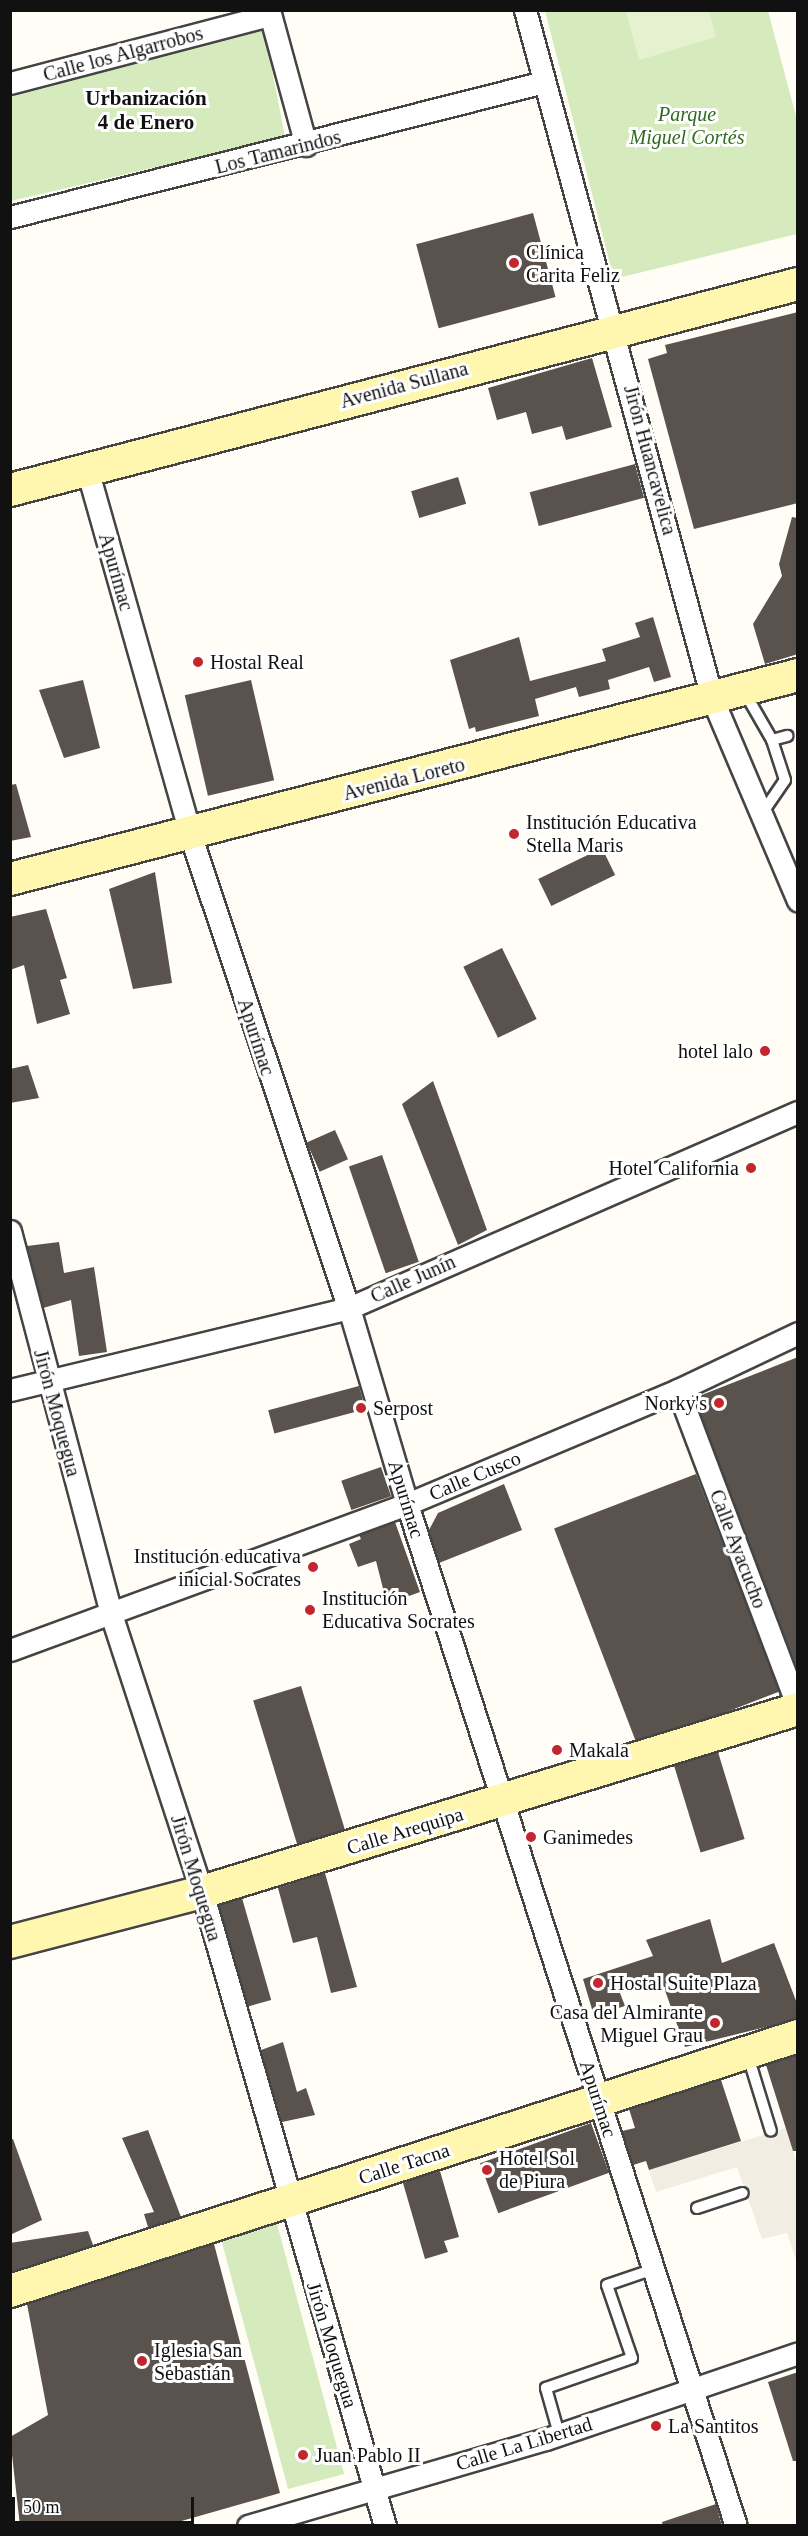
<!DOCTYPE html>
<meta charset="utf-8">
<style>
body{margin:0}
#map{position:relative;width:808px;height:2536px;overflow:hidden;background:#fffdf5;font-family:"Times New Roman",serif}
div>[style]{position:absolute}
.green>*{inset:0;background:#d5ebbd;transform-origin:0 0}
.pitch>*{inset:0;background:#e6f2cf}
.plaza>*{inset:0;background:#f1ede2}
.building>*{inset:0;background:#5a524d;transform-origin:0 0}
.roads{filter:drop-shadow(2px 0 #444) drop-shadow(-2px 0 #444) drop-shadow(0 2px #444) drop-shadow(0 -2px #444)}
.lane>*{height:10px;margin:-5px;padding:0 5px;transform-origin:5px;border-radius:5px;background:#fff}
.street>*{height:21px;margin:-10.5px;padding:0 10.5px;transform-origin:10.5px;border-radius:10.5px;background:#fff}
.secondary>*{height:32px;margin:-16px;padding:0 16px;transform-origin:16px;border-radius:16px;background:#fff6b0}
.dots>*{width:16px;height:16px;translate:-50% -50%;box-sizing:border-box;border:3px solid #fff;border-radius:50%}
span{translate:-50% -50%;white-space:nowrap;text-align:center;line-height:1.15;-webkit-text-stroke:6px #fff;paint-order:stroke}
.street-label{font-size:20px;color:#111}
.park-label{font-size:20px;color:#2f6b1f;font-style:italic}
.poi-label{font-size:20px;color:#111}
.left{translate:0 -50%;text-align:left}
.right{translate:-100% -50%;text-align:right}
.neighbourhood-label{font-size:21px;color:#111;font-weight:700}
.frame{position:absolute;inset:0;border:12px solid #111;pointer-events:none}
.scale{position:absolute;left:12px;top:2497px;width:182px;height:27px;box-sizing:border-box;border:3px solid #111;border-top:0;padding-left:8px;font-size:18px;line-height:21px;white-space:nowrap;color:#111;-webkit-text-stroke:4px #fff;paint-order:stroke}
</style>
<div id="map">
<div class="green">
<i style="clip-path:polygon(545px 11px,768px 11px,797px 120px,797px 234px,614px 279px)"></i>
<i style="clip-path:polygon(264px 28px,285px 137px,11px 201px,11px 97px)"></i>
<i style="left:276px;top:2220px;width:263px;height:58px;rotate:75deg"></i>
</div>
<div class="pitch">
<i style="clip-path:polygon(626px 11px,709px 11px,716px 37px,639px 60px)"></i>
</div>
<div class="plaza">
<i style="clip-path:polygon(786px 2128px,797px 2164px,797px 2263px,787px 2233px,762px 2239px,737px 2167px,656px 2192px,649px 2170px)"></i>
</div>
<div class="building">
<i style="left:533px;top:213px;width:87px;height:121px;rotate:75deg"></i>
<i style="clip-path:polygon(798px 312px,798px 503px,694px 529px,648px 359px,667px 353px,665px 345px)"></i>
<i style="clip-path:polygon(592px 358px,612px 427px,566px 440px,562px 426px,532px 434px,526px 412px,497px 420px,488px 388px)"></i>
<i style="left:635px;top:464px;width:35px;height:109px;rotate:75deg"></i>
<i style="left:458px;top:477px;width:28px;height:49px;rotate:73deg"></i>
<i style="clip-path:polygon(792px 517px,798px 518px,798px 654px,765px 664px,753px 624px,782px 576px,779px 564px)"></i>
<i style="clip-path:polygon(653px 617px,671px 677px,654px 682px,649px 667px,608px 680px,610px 689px,579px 697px,576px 687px,535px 699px,539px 716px,476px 732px,475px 727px,469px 729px,450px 660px,519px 637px,530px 681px,606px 661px,602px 649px,640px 637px,635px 623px)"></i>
<i style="clip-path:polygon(83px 680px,100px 748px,64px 758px,39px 690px)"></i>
<i style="left:251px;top:680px;width:103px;height:68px;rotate:77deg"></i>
<i style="clip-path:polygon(16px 784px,31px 837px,10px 841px,10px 785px)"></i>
<i style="left:602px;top:848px;width:30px;height:71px;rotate:64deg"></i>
<i style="clip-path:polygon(155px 872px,172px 983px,133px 989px,109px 889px)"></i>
<i style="clip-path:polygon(46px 909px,67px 978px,60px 980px,70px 1014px,37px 1024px,24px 965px,10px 970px,10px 917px)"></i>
<i style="left:502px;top:948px;width:79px;height:43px;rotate:64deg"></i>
<i style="clip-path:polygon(28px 1065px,39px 1098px,10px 1103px,10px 1069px)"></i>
<i style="clip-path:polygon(433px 1081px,487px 1230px,458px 1245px,402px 1104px)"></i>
<i style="left:335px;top:1130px;width:32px;height:31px;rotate:66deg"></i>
<i style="left:382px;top:1155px;width:113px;height:35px;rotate:71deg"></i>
<i style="clip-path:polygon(59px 1242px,64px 1273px,94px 1267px,107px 1352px,79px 1356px,71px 1300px,43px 1308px,27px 1246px)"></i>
<i style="clip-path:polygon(798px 1357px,798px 1671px,694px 1398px)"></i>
<i style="left:359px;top:1386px;width:24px;height:94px;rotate:75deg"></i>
<i style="left:381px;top:1467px;width:31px;height:42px;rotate:71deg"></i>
<i style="left:696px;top:1474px;width:233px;height:152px;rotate:69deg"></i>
<i style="clip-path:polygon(504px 1484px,522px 1530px,439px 1563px,429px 1530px,438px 1513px)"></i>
<i style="clip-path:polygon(395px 1522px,420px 1592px,387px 1604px,376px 1561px,358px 1567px,349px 1544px,361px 1539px,359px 1535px)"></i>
<i style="left:301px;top:1686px;width:150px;height:50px;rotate:73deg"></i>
<i style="left:718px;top:1752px;width:91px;height:46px;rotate:73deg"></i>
<i style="clip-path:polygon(325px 1873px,357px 1987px,331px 1993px,317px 1937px,293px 1943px,278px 1888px)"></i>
<i style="left:242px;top:1898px;width:106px;height:24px;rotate:74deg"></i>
<i style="clip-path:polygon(710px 1919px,722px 1963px,774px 1943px,798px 2006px,798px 2019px,685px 2047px,661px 1979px,620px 1993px,625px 2006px,594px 2016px,583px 1979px,653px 1956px,646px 1940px)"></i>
<i style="clip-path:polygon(283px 2042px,297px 2092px,306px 2088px,315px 2115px,282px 2122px,261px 2050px)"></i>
<i style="clip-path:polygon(798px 2055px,798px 2151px,793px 2151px,766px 2065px)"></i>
<i style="clip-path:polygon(721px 2080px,741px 2141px,649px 2170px,646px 2161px,633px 2165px,622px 2131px,635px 2128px,629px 2109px)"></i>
<i style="left:591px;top:2123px;width:53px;height:118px;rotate:70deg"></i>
<i style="clip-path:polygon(148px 2130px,181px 2217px,148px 2227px,144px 2214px,154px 2212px,122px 2138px)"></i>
<i style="clip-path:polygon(13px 2139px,42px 2220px,10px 2235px,10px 2140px)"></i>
<i style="clip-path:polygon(440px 2171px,459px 2237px,444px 2241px,448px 2252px,425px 2259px,403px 2183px)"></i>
<i style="clip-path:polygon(88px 2231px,93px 2245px,10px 2272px,10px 2243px)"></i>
<i style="clip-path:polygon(214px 2244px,280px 2493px,164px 2526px,20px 2526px,10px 2437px,48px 2415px,27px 2304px)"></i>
<i style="clip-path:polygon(798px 2372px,798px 2461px,793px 2461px,768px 2382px)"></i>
<i style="clip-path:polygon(716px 2504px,722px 2526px,663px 2526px,662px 2522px)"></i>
</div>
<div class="roads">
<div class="lane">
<i style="left:745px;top:693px;width:54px;rotate:60.1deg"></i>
<i style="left:772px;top:740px;width:16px;rotate:-15deg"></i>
<i style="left:761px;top:815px;width:42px;rotate:-55.6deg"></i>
<i style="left:785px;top:780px;width:42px;rotate:-108deg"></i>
<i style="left:748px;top:2056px;width:78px;rotate:73deg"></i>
<i style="left:697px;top:2208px;width:48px;rotate:-18.1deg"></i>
<i style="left:559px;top:2434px;width:48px;rotate:-105.8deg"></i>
<i style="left:546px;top:2388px;width:91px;rotate:-19.2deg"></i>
<i style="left:632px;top:2358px;width:77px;rotate:-108.9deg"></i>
<i style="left:607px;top:2285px;width:50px;rotate:-18.8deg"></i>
</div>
<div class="street">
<i style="left:269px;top:10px;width:140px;rotate:74.7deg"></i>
<i style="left:525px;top:10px;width:713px;rotate:74.79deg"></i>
<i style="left:712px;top:698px;width:220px;rotate:67deg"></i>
<i style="left:10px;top:83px;width:269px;rotate:-14.7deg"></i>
<i style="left:10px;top:217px;width:551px;rotate:-14.19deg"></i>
<i style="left:87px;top:469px;width:379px;rotate:74.2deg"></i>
<i style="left:190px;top:834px;width:500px;rotate:71.5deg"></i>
<i style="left:349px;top:1308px;width:204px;rotate:73.5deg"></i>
<i style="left:407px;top:1504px;width:1074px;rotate:72.16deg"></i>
<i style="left:10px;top:1231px;width:396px;rotate:75.2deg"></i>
<i style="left:111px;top:1614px;width:293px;rotate:71.9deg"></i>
<i style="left:202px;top:1892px;width:660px;rotate:73.9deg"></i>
<i style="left:10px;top:1390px;width:349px;rotate:-13.6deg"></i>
<i style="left:349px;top:1308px;width:490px;rotate:-23.6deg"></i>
<i style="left:678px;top:1390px;width:340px;rotate:69.3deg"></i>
<i style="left:10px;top:1650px;width:423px;rotate:-20.2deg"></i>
<i style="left:407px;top:1504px;width:294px;rotate:-22.8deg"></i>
<i style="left:678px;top:1390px;width:133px;rotate:-25.4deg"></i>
<i style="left:248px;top:2526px;width:310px;rotate:-16.3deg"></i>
<i style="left:546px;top:2439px;width:266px;rotate:-18.8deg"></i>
</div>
<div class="secondary">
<i style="left:10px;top:490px;width:814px;rotate:-14.65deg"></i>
<i style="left:10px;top:879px;width:814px;rotate:-14.51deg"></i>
<i style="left:10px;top:1942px;width:198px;rotate:-14.6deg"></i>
<i style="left:202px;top:1892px;width:623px;rotate:-17.07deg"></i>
<i style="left:10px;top:2291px;width:828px;rotate:-17.93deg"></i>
</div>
</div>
<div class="dots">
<i style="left:514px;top:263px;background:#c4262e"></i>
<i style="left:198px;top:662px;background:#c4262e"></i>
<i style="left:514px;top:834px;background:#c4262e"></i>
<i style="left:765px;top:1051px;background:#c4262e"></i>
<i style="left:751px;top:1168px;background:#c4262e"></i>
<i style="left:719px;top:1403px;background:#c4262e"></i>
<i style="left:361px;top:1408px;background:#c4262e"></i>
<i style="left:313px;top:1567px;background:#c4262e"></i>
<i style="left:310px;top:1610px;background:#c4262e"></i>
<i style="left:557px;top:1750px;background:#c4262e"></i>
<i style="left:531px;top:1837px;background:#c4262e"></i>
<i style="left:598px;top:1983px;background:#c4262e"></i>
<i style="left:715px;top:2023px;background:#c4262e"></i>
<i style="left:487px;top:2170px;background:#c4262e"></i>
<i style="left:142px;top:2361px;background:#c4262e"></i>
<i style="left:656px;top:2426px;background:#c4262e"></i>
<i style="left:303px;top:2455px;background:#c4262e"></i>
</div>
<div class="street-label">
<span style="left:123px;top:54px;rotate:-15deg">Calle los Algarrobos</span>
<span style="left:278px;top:152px;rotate:-14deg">Los Tamarindos</span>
<span style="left:404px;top:385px;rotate:-15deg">Avenida Sullana</span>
<span style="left:650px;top:460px;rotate:75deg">Jirón Huancavelica</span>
<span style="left:116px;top:572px;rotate:74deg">Apurímac</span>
<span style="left:404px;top:779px;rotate:-14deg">Avenida Loreto</span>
<span style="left:256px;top:1037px;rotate:72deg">Apurímac</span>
<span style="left:413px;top:1279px;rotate:-24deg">Calle Junín</span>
<span style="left:57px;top:1413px;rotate:75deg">Jirón Moquegua</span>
<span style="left:475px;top:1476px;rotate:-23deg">Calle Cusco</span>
<span style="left:406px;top:1499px;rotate:73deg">Apurímac</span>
<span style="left:738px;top:1549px;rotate:69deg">Calle Ayacucho</span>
<span style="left:405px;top:1831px;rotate:-17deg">Calle Arequipa</span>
<span style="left:196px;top:1878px;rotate:73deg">Jirón Moquegua</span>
<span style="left:598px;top:2099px;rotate:72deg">Apurímac</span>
<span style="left:404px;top:2164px;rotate:-18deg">Calle Tacna</span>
<span style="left:332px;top:2345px;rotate:73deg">Jirón Moquegua</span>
<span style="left:524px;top:2444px;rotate:-17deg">Calle La Libertad</span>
</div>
<div class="park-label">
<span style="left:687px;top:126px">Parque<br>Miguel Cortés</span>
</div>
<div class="poi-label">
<span class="left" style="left:526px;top:264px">Clínica<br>Carita Feliz</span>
<span class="left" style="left:210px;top:662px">Hostal Real</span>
<span class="left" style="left:526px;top:834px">Institución Educativa<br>Stella Maris</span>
<span class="right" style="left:753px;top:1051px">hotel lalo</span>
<span class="right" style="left:739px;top:1168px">Hotel California</span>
<span class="right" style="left:707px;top:1403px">Norky's</span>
<span class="left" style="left:373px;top:1408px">Serpost</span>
<span class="right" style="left:301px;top:1568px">Institución educativa<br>inicial Socrates</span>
<span class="left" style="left:322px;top:1610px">Institución<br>Educativa Socrates</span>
<span class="left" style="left:569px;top:1750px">Makala</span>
<span class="left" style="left:543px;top:1837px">Ganimedes</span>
<span class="left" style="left:610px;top:1983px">Hostal Suite Plaza</span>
<span class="right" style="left:703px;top:2024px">Casa del Almirante<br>Miguel Grau</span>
<span class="left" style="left:499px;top:2170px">Hotel Sol<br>de Piura</span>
<span class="left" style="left:154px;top:2362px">Iglesia San<br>Sebastián</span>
<span class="left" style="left:668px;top:2426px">La Santitos</span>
<span class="left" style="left:315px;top:2455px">Juan Pablo II</span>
</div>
<div class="neighbourhood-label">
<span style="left:146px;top:110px">Urbanización<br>4 de Enero</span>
</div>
<div class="frame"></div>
<div class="scale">50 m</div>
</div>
